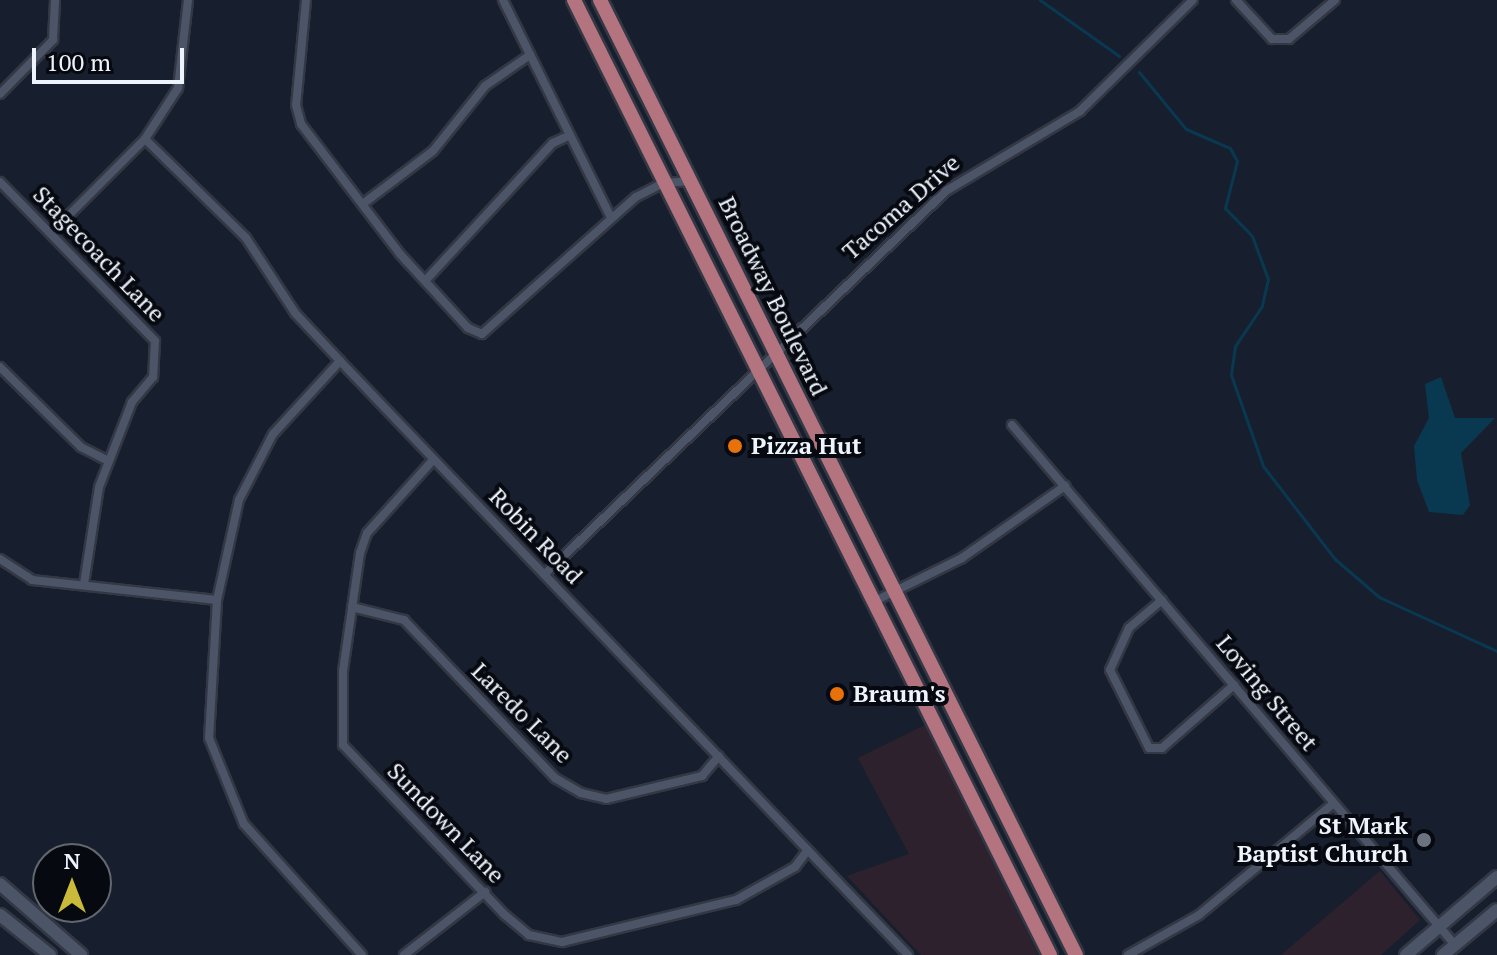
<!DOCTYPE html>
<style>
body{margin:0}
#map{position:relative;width:1497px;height:955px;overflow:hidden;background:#171f2e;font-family:"PT Serif",serif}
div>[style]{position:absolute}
.commercial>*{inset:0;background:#2e212e}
.water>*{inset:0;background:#093851}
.stream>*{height:3px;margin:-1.5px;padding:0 1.5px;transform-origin:1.5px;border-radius:1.5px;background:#093851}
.roads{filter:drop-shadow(2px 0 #333844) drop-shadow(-2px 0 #333844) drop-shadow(0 2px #333844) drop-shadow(0 -2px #333844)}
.minor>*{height:8px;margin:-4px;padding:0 4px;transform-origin:4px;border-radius:4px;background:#4c5567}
.secondary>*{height:12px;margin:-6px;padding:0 6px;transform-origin:6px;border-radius:6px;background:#4c5567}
.primary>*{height:14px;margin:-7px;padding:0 7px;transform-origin:7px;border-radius:7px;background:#b3747f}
.dots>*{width:22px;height:22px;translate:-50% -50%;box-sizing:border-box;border:4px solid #06090f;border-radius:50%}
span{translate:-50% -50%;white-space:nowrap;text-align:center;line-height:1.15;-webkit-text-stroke:8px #06090f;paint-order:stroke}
.street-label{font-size:24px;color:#eef4fe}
.poi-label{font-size:24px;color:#eef4fe;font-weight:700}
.left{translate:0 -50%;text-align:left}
.right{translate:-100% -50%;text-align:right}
.north{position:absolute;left:32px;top:843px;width:80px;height:80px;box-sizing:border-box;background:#06090f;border:2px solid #63676f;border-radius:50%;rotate:0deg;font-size:22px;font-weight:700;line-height:32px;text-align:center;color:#eef4fe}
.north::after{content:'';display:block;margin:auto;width:28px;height:36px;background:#c9ba3a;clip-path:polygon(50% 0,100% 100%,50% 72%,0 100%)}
.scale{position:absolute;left:32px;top:48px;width:152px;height:36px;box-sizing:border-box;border:4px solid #eef4fe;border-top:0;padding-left:10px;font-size:24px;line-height:28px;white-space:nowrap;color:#eef4fe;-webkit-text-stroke:6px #06090f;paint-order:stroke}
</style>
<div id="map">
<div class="commercial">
<i style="clip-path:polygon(925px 725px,1037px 952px,1038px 955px,921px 955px,847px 876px,909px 854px,858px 758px)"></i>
<i style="clip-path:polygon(1380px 871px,1420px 920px,1381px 955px,1281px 955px)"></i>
</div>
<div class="water">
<i style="clip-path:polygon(1441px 377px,1455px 418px,1495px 418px,1461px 453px,1470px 505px,1463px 515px,1429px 512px,1417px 480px,1414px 446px,1429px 418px,1425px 384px)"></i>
</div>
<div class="stream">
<i style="left:1040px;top:0;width:97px;rotate:35.3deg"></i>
<i style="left:1139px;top:72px;width:74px;rotate:50.5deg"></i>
<i style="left:1186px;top:129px;width:48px;rotate:23.4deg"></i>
<i style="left:1230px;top:148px;width:15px;rotate:62deg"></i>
<i style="left:1237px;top:161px;width:49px;rotate:104.3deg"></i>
<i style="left:1225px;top:208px;width:39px;rotate:46deg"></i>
<i style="left:1252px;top:236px;width:46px;rotate:69.6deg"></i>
<i style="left:1268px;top:279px;width:28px;rotate:103deg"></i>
<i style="left:1262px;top:306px;width:48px;rotate:124deg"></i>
<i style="left:1235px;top:346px;width:29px;rotate:98deg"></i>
<i style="left:1231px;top:375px;width:96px;rotate:70.6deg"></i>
<i style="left:1263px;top:466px;width:118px;rotate:52.3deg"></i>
<i style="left:1335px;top:559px;width:58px;rotate:40.8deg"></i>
<i style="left:1379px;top:597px;width:130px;rotate:24.6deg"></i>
</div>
<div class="roads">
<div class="minor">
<i style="left:306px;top:0;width:105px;rotate:95.4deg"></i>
<i style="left:296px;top:105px;width:20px;rotate:75deg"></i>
<i style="left:301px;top:124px;width:163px;rotate:52.7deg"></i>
<i style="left:400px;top:254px;width:100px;rotate:47.4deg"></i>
<i style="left:468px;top:328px;width:15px;rotate:23deg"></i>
<i style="left:482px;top:334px;width:206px;rotate:-41.7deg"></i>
<i style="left:636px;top:197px;width:31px;rotate:-27deg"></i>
<i style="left:664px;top:183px;width:28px;rotate:-4deg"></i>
<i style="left:503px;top:0;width:241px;rotate:63.6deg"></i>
<i style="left:1236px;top:0;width:53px;rotate:47.3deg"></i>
<i style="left:1272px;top:39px;width:17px"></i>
<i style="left:1289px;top:39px;width:60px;rotate:-40.3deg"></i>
<i style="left:0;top:94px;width:76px;rotate:-45.5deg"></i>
<i style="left:53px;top:40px;width:40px;rotate:-87.1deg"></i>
<i style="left:145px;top:139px;width:141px;rotate:44.4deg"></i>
<i style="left:246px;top:238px;width:90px;rotate:56.8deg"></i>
<i style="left:295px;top:313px;width:66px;rotate:46.8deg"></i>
<i style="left:340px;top:361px;width:822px;rotate:46.28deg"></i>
<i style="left:0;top:182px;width:222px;rotate:45.7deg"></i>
<i style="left:155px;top:341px;width:36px;rotate:93deg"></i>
<i style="left:153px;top:377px;width:33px;rotate:130deg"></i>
<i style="left:132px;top:402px;width:91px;rotate:111.2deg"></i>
<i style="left:99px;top:487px;width:98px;rotate:98.8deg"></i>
<i style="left:364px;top:203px;width:86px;rotate:-37deg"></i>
<i style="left:433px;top:151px;width:83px;rotate:-51.3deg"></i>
<i style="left:485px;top:86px;width:55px;rotate:-34.6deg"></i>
<i style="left:52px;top:232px;width:132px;rotate:-45deg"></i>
<i style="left:145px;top:139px;width:61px;rotate:-57.1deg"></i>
<i style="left:178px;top:88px;width:89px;rotate:-83.5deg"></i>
<i style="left:425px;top:281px;width:188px;rotate:-47.2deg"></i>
<i style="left:553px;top:143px;width:17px;rotate:-25deg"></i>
<i style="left:340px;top:361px;width:99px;rotate:132.5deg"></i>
<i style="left:273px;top:434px;width:74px;rotate:117.3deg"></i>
<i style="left:239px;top:500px;width:102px;rotate:102.4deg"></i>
<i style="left:217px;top:600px;width:138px;rotate:93.3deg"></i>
<i style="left:209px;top:738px;width:93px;rotate:67.9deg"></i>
<i style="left:244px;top:824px;width:176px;rotate:48deg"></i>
<i style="left:0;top:367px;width:114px;rotate:44.6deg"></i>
<i style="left:81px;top:447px;width:31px;rotate:27deg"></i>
<i style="left:1012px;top:425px;width:683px;rotate:49.57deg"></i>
<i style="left:433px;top:460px;width:98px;rotate:132.1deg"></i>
<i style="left:367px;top:533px;width:21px;rotate:109deg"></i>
<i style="left:360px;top:553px;width:119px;rotate:98.2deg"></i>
<i style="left:343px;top:671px;width:74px;rotate:90deg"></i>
<i style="left:343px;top:745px;width:235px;rotate:46.4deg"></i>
<i style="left:505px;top:915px;width:31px;rotate:40deg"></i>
<i style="left:529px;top:935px;width:34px;rotate:12deg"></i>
<i style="left:562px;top:942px;width:179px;rotate:-13.6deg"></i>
<i style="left:736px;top:900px;width:68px;rotate:-29.2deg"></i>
<i style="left:795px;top:867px;width:21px;rotate:-53deg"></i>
<i style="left:0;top:559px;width:38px;rotate:33deg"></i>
<i style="left:32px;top:580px;width:186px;rotate:6.2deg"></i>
<i style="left:545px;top:574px;width:555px;rotate:-43.68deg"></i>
<i style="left:946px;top:191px;width:156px;rotate:-30.8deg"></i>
<i style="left:1080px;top:111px;width:158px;rotate:-44.5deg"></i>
<i style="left:1162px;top:600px;width:43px;rotate:139.7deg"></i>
<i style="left:1129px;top:628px;width:46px;rotate:114.3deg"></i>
<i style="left:1110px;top:670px;width:87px;rotate:63.4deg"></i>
<i style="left:1149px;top:748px;width:13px"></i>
<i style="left:1162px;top:748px;width:96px;rotate:-41.2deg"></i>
<i style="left:873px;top:602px;width:99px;rotate:-26.3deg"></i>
<i style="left:962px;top:558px;width:126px;rotate:-35deg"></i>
<i style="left:352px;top:607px;width:54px;rotate:14deg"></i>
<i style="left:404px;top:620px;width:219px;rotate:46.3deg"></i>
<i style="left:555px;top:778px;width:30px;rotate:30deg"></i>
<i style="left:581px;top:793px;width:26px;rotate:13deg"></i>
<i style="left:606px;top:799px;width:99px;rotate:-13.5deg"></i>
<i style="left:702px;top:776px;width:26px;rotate:-50deg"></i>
<i style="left:404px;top:955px;width:103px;rotate:-37.9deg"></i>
<i style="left:1128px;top:955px;width:81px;rotate:-29.4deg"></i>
<i style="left:1199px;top:915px;width:175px;rotate:-39.7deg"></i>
</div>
<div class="secondary">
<i style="left:0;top:884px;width:108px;rotate:41.2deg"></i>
<i style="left:0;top:915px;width:64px;rotate:38.7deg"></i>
<i style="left:1406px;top:955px;width:120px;rotate:-40.6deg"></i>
<i style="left:1443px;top:955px;width:70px;rotate:-39.8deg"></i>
</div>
<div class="primary">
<i style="left:574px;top:0;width:1067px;rotate:63.51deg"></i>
<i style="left:600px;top:0;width:1067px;rotate:63.51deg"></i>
</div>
</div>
<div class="dots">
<i style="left:735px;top:446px;background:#e8710a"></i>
<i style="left:837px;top:694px;background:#e8710a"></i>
<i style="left:1424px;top:840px;background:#6b7280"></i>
</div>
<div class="street-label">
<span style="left:901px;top:207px;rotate:-41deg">Tacoma Drive</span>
<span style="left:99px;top:254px;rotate:46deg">Stagecoach Lane</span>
<span style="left:773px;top:296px;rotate:64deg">Broadway Boulevard</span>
<span style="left:536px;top:536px;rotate:46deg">Robin Road</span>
<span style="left:1267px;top:693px;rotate:50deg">Loving Street</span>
<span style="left:522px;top:713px;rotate:45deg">Laredo Lane</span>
<span style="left:446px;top:823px;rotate:46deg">Sundown Lane</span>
</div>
<div class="poi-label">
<span class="left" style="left:751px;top:446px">Pizza Hut</span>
<span class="left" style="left:853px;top:694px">Braum's</span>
<span class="right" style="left:1408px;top:840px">St Mark<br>Baptist Church</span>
</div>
<div class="north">N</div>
<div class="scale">100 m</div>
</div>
